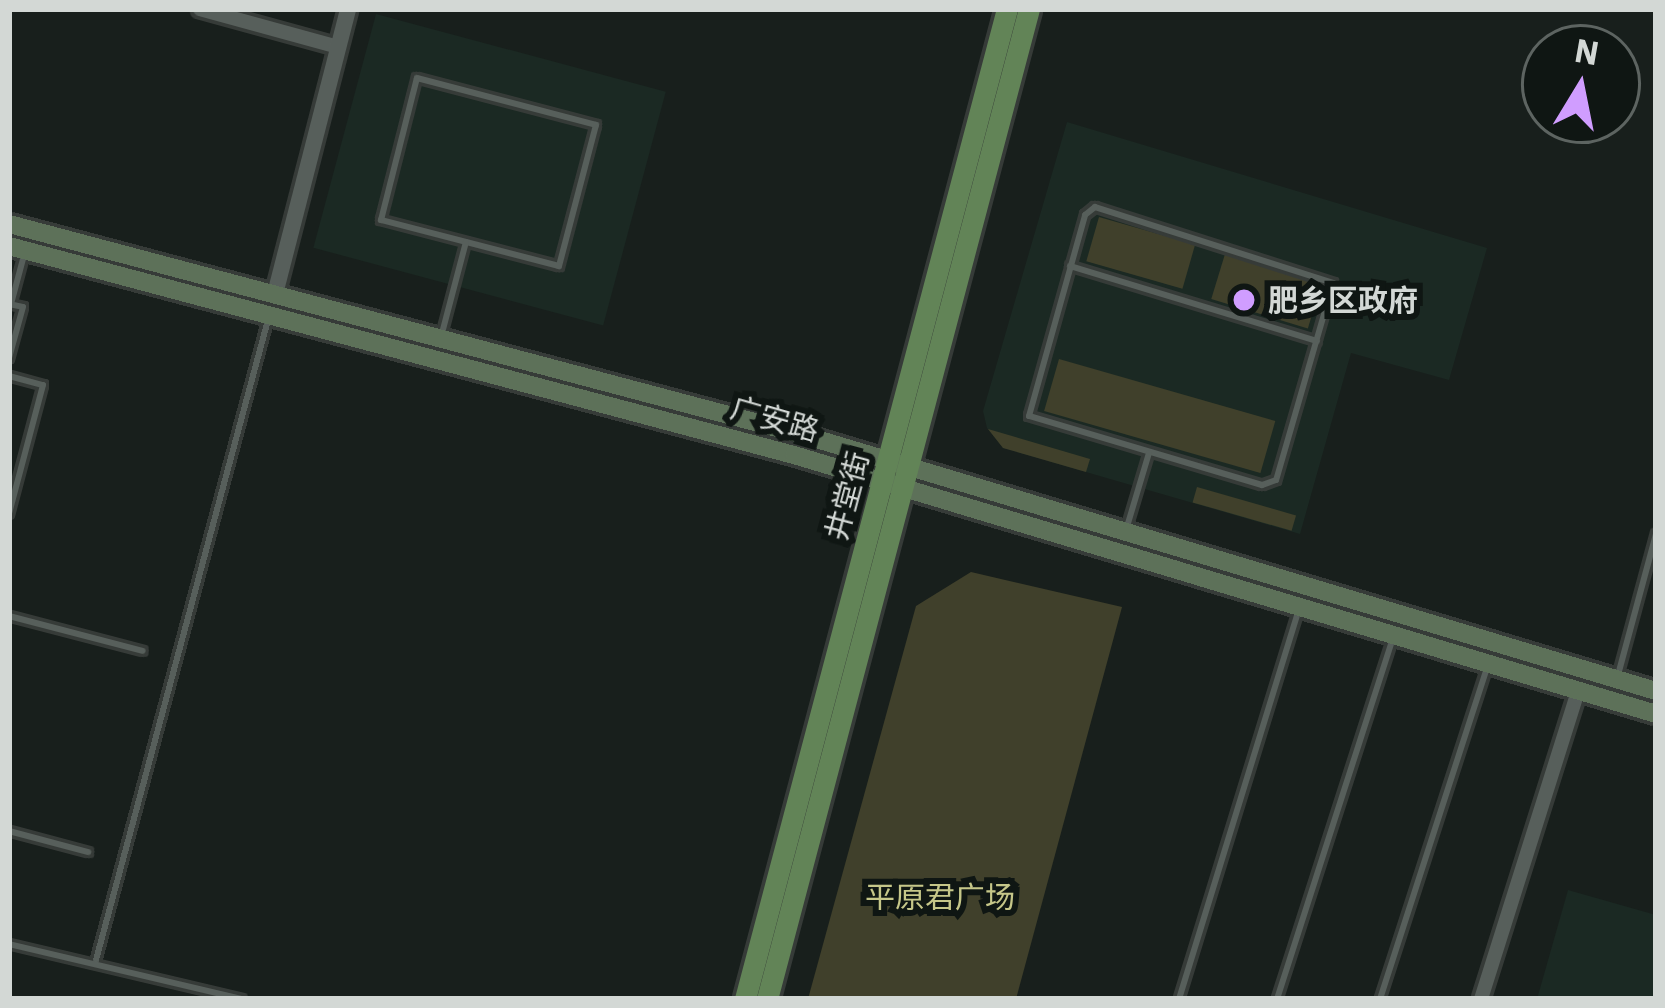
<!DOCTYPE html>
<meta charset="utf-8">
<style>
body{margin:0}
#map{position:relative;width:1665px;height:1008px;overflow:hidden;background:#181f1c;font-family:"IBM Plex Sans","Noto Sans SC",sans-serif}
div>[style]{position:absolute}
.built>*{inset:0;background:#1b2923;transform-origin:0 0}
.green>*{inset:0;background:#40402b;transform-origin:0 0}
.roads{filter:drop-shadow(3px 0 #363b38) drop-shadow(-3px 0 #363b38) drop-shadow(0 3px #363b38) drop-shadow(0 -3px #363b38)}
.service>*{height:6px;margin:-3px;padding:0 3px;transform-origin:3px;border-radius:3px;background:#575f5b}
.minor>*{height:14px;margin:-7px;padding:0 7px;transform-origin:7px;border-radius:7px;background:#575f5b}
.tertiary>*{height:16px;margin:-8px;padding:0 8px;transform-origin:8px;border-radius:8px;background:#575f5b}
.secondary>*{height:18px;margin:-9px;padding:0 9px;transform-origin:9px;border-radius:9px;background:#5d7159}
.primary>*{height:21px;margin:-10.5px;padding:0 10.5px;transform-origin:10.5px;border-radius:10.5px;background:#628457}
.dots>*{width:33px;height:33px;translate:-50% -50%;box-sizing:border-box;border:6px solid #0f1613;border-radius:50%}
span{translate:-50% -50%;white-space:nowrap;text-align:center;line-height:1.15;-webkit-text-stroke:12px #0f1613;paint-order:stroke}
.poi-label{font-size:30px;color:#d3d8d5;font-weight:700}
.left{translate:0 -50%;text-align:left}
.street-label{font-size:30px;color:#d3d8d5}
.park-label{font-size:30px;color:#c6c789}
.frame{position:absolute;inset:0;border:12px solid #d3d8d5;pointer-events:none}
.north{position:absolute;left:1521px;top:24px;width:120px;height:120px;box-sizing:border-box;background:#0f1613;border:3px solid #5d6461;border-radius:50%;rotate:10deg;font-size:33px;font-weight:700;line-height:48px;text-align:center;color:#d3d8d5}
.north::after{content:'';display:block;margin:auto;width:42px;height:54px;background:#d09dff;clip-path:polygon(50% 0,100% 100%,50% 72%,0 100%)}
</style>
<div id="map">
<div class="built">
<i style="left:376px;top:14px;width:300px;height:242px;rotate:15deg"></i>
<i style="clip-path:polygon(1067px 122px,1487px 248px,1449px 380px,1351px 353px,1300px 534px,1003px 448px,987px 428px,983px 411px)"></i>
<i style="clip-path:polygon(1568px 890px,1656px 915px,1656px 999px,1537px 999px)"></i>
</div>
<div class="green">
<i style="left:1099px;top:217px;width:100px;height:46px;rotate:16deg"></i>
<i style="left:1225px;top:254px;width:101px;height:47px;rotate:17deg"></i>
<i style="left:1059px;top:359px;width:225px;height:54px;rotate:16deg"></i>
<i style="clip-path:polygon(988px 429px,1090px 459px,1086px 472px,1003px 448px)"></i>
<i style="left:1197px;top:487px;width:103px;height:16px;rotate:16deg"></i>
<i style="clip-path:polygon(971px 572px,1122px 607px,1016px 999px,808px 999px,916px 606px)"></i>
</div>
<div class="roads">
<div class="service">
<i style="left:417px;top:78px;width:185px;rotate:14.7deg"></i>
<i style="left:596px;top:125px;width:146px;rotate:104.7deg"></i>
<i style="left:559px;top:266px;width:184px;rotate:-165.5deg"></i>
<i style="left:381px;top:220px;width:146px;rotate:-75.8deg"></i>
<i style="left:1095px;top:207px;width:250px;rotate:17.7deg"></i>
<i style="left:1333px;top:283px;width:205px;rotate:106.1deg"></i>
<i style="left:1276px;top:480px;width:15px;rotate:160deg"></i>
<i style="left:1262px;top:485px;width:243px;rotate:-163.5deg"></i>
<i style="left:1029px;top:416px;width:209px;rotate:-74.4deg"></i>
<i style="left:1085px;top:215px;width:13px;rotate:-39deg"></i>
<i style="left:1070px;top:266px;width:258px;rotate:16.9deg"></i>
<i style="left:9px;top:304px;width:14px;rotate:12deg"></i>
<i style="left:23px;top:307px;width:53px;rotate:105.4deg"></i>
<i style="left:11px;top:304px;width:51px;rotate:-75.1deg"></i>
<i style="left:441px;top:337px;width:98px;rotate:-75.3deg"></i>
<i style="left:9px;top:376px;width:35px;rotate:15deg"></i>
<i style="left:43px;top:385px;width:133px;rotate:104.8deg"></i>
<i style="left:1126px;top:530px;width:80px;rotate:-73.4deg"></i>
<i style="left:9px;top:616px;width:138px;rotate:14.6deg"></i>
<i style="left:1618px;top:675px;width:146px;rotate:-74.9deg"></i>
<i style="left:9px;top:831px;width:82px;rotate:14.9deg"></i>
<i style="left:9px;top:944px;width:239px;rotate:13.3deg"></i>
<i style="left:96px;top:960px;width:663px;rotate:-74.96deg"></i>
<i style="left:1179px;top:999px;width:405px;rotate:-72.9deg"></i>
<i style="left:1277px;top:999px;width:377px;rotate:-72.2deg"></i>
<i style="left:1380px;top:999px;width:348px;rotate:-72.1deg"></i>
</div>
<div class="minor">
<i style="left:200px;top:9px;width:143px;rotate:15.4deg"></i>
<i style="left:1481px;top:999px;width:323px;rotate:-72.5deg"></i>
</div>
<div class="tertiary">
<i style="left:275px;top:294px;width:294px;rotate:-75.6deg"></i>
</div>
<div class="secondary">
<i style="left:9px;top:224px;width:818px;rotate:14.87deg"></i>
<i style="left:800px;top:434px;width:894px;rotate:16.71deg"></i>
<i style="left:9px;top:246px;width:812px;rotate:14.91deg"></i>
<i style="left:794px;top:455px;width:900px;rotate:16.72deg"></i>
</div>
<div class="primary">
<i style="left:745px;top:999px;width:1024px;rotate:-75.18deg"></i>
<i style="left:767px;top:999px;width:1024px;rotate:-75.18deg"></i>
</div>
</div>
<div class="dots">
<i style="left:1244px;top:300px;background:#d09dff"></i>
</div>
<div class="poi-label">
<span class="left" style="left:1268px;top:300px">肥乡区政府</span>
</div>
<div class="street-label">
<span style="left:775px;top:419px;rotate:16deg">广安路</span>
<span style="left:847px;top:496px;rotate:-75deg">井堂街</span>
</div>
<div class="park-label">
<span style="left:940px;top:897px">平原君广场</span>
</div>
<div class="frame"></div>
<div class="north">N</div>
</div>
